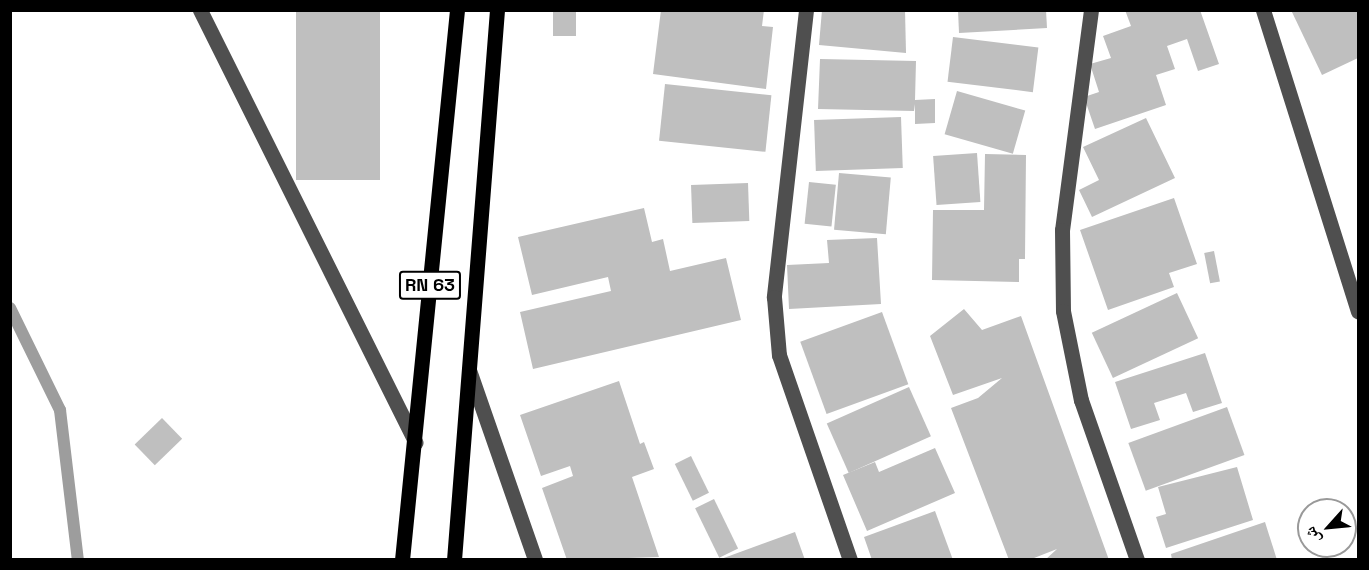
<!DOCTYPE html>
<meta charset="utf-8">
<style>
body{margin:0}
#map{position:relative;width:1369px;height:570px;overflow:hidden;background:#fff;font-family:"Space Grotesk","Noto Naskh Arabic",sans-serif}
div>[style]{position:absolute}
.stream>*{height:12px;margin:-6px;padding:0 6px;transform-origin:6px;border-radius:6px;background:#9d9d9d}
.building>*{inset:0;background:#bfbfbf;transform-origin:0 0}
.minor>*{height:15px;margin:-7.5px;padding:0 7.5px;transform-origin:7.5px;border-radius:7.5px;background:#4f4f4f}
.major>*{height:15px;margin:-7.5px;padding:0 7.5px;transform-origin:7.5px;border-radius:7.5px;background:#000}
span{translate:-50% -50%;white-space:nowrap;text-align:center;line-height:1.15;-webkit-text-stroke:5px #fff;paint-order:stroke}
.shield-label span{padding:2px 4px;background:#fff;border:2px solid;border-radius:4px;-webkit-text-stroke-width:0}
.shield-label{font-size:18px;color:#000;font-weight:700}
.frame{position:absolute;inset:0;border:12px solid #000;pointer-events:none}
.north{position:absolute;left:1297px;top:498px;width:60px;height:60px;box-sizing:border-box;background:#fff;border:2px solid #999;border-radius:50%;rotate:243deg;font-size:16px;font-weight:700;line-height:24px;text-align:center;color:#000}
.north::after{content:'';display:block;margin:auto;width:21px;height:27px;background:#000;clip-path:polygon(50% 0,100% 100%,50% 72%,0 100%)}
</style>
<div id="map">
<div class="stream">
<i style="left:10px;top:308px;width:114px;rotate:63.9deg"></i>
<i style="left:60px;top:410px;width:151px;rotate:83.2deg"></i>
</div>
<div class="building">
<i style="left:296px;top:10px;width:84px;height:170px"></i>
<i style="left:553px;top:10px;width:23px;height:26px"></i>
<i style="clip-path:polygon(661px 10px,764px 10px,762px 26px,773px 27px,766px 89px,653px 74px)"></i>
<i style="clip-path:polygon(822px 10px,905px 10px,906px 53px,819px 45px)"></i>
<i style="clip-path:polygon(958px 10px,1046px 10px,1047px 28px,959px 33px)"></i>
<i style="clip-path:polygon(1125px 10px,1200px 10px,1219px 64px,1198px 71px,1187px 39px,1167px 46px,1175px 69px,1156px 75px,1166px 105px,1095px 129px,1084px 97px,1099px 92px,1090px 64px,1111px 58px,1103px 36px,1131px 26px)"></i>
<i style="clip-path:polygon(1291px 10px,1358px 10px,1358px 58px,1322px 75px)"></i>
<i style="left:953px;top:37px;width:86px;height:45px;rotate:7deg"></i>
<i style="clip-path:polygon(820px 59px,916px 61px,915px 100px,935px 99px,935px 123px,915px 124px,915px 104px,914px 111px,818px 109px)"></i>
<i style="left:665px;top:84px;width:107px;height:57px;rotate:6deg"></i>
<i style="left:957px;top:91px;width:71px;height:45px;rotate:16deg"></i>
<i style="left:901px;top:117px;width:51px;height:87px;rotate:88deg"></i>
<i style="clip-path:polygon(1146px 118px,1175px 178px,1092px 217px,1079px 190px,1099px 180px,1083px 147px)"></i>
<i style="left:977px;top:153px;width:49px;height:44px;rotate:86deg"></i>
<i style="clip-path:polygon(985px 154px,1026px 155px,1025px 259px,1019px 259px,1019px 282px,932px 280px,933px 210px,984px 210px)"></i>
<i style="left:839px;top:173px;width:52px;height:57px;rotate:5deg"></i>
<i style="left:809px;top:182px;width:27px;height:42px;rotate:6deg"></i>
<i style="left:748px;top:183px;width:38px;height:57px;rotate:88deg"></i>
<i style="clip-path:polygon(1174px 198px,1197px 264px,1169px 273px,1174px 287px,1108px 310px,1080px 230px)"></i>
<i style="clip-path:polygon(644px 208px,652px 242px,663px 239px,670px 271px,726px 258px,741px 320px,533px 369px,520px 312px,611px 291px,608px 277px,532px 295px,518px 237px)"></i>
<i style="clip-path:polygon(877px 238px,881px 304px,789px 309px,787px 265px,829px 263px,827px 240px)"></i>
<i style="left:1214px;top:251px;width:31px;height:10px;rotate:79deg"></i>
<i style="left:1177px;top:293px;width:50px;height:94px;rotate:65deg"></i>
<i style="clip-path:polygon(964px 309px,982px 330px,1021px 316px,1109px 560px,1045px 560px,1057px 549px,1029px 560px,1009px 560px,951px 408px,978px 398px,1002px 378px,953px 395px,930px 336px)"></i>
<i style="left:882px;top:312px;width:77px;height:87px;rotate:70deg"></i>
<i style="clip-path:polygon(1205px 353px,1222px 403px,1193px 412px,1186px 393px,1154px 403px,1160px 420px,1131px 429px,1115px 382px)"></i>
<i style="clip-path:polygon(619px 381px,640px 444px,644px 442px,654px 469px,632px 477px,659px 557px,567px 560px,542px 488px,573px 476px,570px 466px,541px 476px,520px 415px)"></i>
<i style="left:909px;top:387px;width:54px;height:90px;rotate:66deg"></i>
<i style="left:1227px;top:407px;width:51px;height:105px;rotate:70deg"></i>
<i style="left:162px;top:418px;width:29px;height:38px;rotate:46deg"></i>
<i style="clip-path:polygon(935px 448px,955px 493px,867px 531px,843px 475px,875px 462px,879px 472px)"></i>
<i style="left:691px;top:456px;width:41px;height:18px;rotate:64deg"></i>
<i style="clip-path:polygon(1237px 467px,1253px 520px,1166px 548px,1156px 517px,1166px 514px,1158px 487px)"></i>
<i style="left:714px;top:499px;width:55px;height:21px;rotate:64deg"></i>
<i style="clip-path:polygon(935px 511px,953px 560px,872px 560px,864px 537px)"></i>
<i style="clip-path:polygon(1265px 522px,1277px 560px,1172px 560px,1171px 554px)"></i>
<i style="clip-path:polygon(795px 532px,805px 560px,721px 560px,721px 559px)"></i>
</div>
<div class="minor">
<i style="left:200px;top:10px;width:483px;rotate:63.5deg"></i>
<i style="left:806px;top:10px;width:289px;rotate:96.4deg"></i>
<i style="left:774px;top:297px;width:58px;rotate:85.1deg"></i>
<i style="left:779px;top:355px;width:217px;rotate:70.9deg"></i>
<i style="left:1091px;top:10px;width:222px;rotate:97.5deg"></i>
<i style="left:1062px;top:230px;width:81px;rotate:89.3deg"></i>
<i style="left:1063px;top:311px;width:91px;rotate:78.6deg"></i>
<i style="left:1081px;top:400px;width:170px;rotate:70.7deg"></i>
<i style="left:1263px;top:10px;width:316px;rotate:72.5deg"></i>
<i style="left:469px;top:370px;width:201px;rotate:70.8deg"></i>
</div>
<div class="major">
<i style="left:402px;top:560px;width:553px;rotate:-84.29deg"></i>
<i style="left:454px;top:560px;width:552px;rotate:-85.53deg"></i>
</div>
<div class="shield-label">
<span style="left:430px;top:285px">RN 63</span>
</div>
<div class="frame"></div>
<div class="north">ش</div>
</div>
